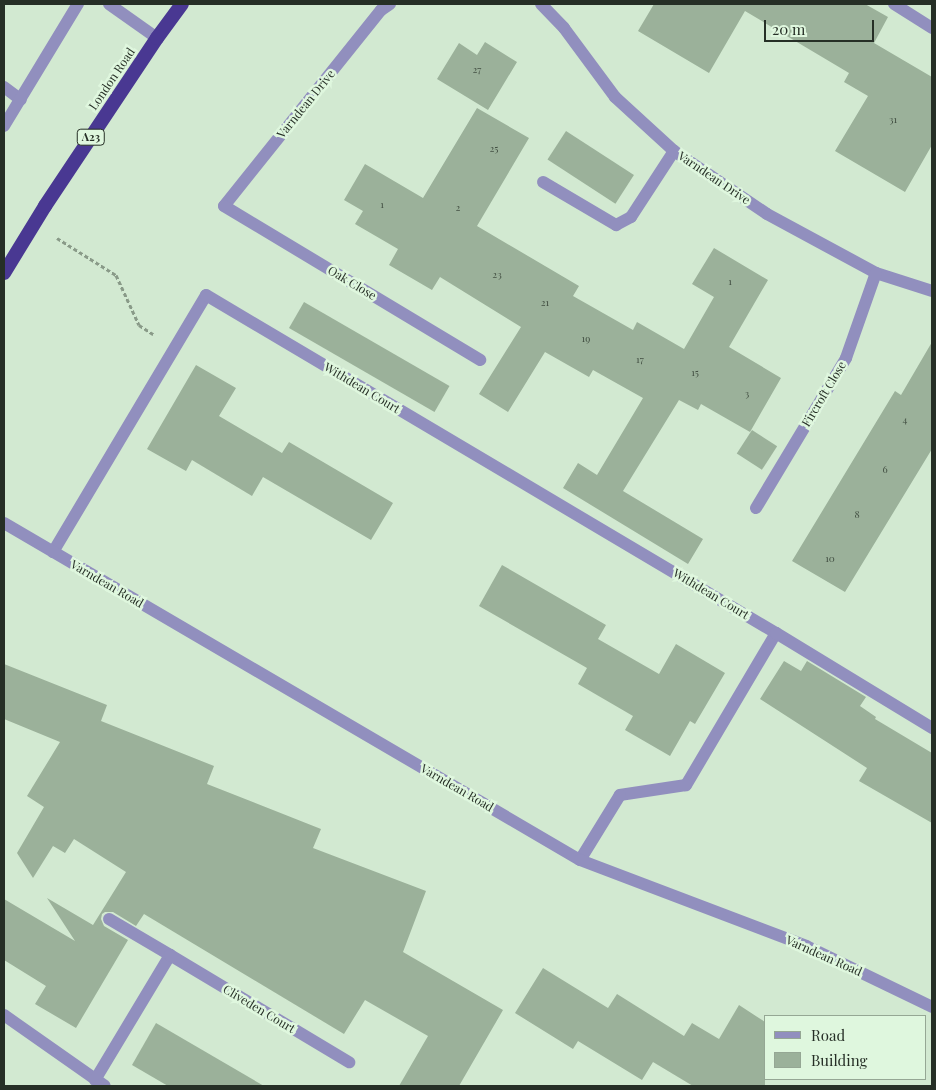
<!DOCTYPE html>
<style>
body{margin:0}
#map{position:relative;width:936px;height:1090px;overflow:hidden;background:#d2e9d1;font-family:"Playfair Display",serif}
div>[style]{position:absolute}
.building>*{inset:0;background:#9bb19a;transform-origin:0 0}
.path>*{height:3px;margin-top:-1.5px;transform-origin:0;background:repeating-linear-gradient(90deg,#899a88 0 4px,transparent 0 6.5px)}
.service>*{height:12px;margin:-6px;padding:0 6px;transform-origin:6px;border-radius:6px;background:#918fbe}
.minor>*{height:12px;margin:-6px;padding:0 6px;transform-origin:6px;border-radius:6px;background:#918fbe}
.trunk>*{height:14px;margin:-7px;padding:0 7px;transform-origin:7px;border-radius:7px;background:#493892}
span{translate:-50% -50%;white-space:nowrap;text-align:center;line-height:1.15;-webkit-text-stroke:5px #dff7de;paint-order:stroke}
.number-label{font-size:10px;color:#435043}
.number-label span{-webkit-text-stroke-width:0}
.shield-label span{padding:1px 4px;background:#dff7de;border:1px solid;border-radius:4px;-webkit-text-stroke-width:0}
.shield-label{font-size:11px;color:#262f26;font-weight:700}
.street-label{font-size:12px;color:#262f26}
.frame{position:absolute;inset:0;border:5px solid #262f26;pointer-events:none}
.legend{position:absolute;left:764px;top:1015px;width:162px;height:65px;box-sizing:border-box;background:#dff7de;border:1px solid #95a794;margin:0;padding:6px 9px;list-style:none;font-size:15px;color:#262f26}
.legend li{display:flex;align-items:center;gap:10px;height:25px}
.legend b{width:25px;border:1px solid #95a794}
.scale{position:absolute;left:764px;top:20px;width:110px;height:22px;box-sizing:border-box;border:2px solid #262f26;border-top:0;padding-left:6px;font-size:15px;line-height:18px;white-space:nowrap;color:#262f26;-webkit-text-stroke:4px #dff7de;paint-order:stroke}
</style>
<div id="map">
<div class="building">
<i style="clip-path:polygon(654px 4px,865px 4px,888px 17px,874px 43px,932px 77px,932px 145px,905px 192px,835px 151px,868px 96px,844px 82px,849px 73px,745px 11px,709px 73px,638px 31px)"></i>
<i style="clip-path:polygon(485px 42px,517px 62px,488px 110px,437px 79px,459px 43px,477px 55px)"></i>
<i style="clip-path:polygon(477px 108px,529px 138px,477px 226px,579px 286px,573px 296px,633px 330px,637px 322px,684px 349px,714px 297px,692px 284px,714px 248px,768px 280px,729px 347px,781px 378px,750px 432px,701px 404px,698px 410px,679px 400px,623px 491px,703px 539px,688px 564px,563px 488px,578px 463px,597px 475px,643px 398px,593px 370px,589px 377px,545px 352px,508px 412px,479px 394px,521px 327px,440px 277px,432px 290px,389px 265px,398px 249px,355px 224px,363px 211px,344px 200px,365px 164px,423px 198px)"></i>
<i style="left:566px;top:131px;width:81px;height:34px;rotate:33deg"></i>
<i style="left:304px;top:302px;width:168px;height:30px;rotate:30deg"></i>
<i style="clip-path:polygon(932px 342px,932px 449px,845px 592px,792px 561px,895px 391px,901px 395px)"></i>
<i style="clip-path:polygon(196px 365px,236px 388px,219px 416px,282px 453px,289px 442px,393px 503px,371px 540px,263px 477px,252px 496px,192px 460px,186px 471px,147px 449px)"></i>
<i style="left:752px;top:430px;width:30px;height:28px;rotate:33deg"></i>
<i style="clip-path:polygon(502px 565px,606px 625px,598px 639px,659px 674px,676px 644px,725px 673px,695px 724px,690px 721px,670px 756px,625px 730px,633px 716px,578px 684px,587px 668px,479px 606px)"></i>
<i style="clip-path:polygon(784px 661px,801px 671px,807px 661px,866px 697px,860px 706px,876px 717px,875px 719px,932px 753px,932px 823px,859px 781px,867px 768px,760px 699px)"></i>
<i style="clip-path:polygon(4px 664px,107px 705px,101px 721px,214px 766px,207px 784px,321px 829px,313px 848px,426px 891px,403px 952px,503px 1010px,459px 1086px,399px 1086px,428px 1036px,365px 1000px,344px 1034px,144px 914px,136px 926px,113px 912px,105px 912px,102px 914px,101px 919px,104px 926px,128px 940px,76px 1028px,35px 1004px,46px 986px,4px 960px,4px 899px,75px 941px,47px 898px,93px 925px,126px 872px,74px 839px,65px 853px,53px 846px,33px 878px,17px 853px,44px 807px,27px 796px,60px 742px,4px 719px)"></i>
<i style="clip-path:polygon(543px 968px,608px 1008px,617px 994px,684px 1036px,692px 1023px,719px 1039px,739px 1005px,765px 1022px,765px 1086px,693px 1086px,653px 1062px,642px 1080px,578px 1041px,573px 1049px,515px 1013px)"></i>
<i style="clip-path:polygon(156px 1023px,264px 1086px,168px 1086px,132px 1065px)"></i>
</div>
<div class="path">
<i style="left:57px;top:238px;width:70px;rotate:32.1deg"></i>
<i style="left:116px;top:275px;width:55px;rotate:65.3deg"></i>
<i style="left:139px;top:325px;width:17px;rotate:33deg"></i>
</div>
<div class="service">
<i style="left:543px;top:182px;width:85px;rotate:30.5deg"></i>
<i style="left:616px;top:225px;width:17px;rotate:-28deg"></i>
<i style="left:631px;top:217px;width:79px;rotate:-56.9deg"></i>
<i style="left:53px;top:552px;width:299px;rotate:-59.2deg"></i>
<i style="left:206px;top:295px;width:663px;rotate:30.67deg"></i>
<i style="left:776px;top:633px;width:177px;rotate:120.6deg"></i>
<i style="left:686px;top:785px;width:67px;rotate:171.4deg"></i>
<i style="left:620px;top:795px;width:76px;rotate:121.6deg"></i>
<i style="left:776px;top:633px;width:183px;rotate:31.3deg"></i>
</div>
<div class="minor">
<i style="left:109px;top:4px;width:59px;rotate:35.3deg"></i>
<i style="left:390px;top:4px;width:11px;rotate:146deg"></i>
<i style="left:381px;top:10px;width:251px;rotate:128.7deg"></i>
<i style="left:224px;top:206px;width:299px;rotate:31deg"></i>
<i style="left:541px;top:4px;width:33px;rotate:46deg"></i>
<i style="left:564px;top:28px;width:86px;rotate:53.5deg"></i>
<i style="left:615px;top:97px;width:80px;rotate:42.5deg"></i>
<i style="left:674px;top:151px;width:112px;rotate:34.1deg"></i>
<i style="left:767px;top:214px;width:124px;rotate:28.4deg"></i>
<i style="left:876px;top:273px;width:59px;rotate:17.8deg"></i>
<i style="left:894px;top:4px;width:45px;rotate:32.3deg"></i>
<i style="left:4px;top:87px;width:21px;rotate:37deg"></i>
<i style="left:4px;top:126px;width:143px;rotate:-58.8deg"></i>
<i style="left:756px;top:508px;width:175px;rotate:-59deg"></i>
<i style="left:846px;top:358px;width:90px;rotate:-70.6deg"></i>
<i style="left:4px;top:523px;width:667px;rotate:30.33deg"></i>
<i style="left:580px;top:860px;width:242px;rotate:20.8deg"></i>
<i style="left:806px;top:946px;width:140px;rotate:25.8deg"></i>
<i style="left:109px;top:919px;width:71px;rotate:30.5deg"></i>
<i style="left:4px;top:1015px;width:123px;rotate:35.1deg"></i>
<i style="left:95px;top:1080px;width:146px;rotate:-59deg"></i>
<i style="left:170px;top:955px;width:209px;rotate:30.9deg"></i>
</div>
<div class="trunk">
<i style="left:4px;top:273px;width:79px;rotate:-58.5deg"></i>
<i style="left:45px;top:206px;width:202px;rotate:-56.3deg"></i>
<i style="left:157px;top:38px;width:42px;rotate:-53.7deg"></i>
</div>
<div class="number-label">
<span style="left:477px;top:70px">27</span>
<span style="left:893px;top:120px">31</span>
<span style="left:494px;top:149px">25</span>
<span style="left:382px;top:205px">1</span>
<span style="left:458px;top:208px">2</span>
<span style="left:497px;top:275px">23</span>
<span style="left:730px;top:282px">1</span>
<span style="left:545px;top:303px">21</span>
<span style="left:586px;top:339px">19</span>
<span style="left:640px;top:360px">17</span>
<span style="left:695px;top:373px">15</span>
<span style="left:747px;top:394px">3</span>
<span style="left:905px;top:420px">4</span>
<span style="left:885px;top:470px">6</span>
<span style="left:857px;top:515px">8</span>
<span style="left:830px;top:559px">10</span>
</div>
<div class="shield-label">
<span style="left:91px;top:137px">A23</span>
</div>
<div class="street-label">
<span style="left:112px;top:79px;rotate:-56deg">London Road</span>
<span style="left:306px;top:104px;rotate:-51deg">Varndean Drive</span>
<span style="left:714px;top:178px;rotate:34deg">Varndean Drive</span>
<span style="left:352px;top:283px;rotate:31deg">Oak Close</span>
<span style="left:362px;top:388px;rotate:31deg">Withdean Court</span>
<span style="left:824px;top:394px;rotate:-59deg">Fircroft Close</span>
<span style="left:107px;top:584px;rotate:30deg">Varndean Road</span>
<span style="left:711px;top:594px;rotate:31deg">Withdean Court</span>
<span style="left:457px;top:788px;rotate:30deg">Varndean Road</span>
<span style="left:824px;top:956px;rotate:24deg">Varndean Road</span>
<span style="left:259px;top:1009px;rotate:31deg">Cliveden Court</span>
</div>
<div class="frame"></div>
<ul class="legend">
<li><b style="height:6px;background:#918fbe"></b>Road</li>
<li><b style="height:14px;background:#9bb19a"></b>Building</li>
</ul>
<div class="scale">20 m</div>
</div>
